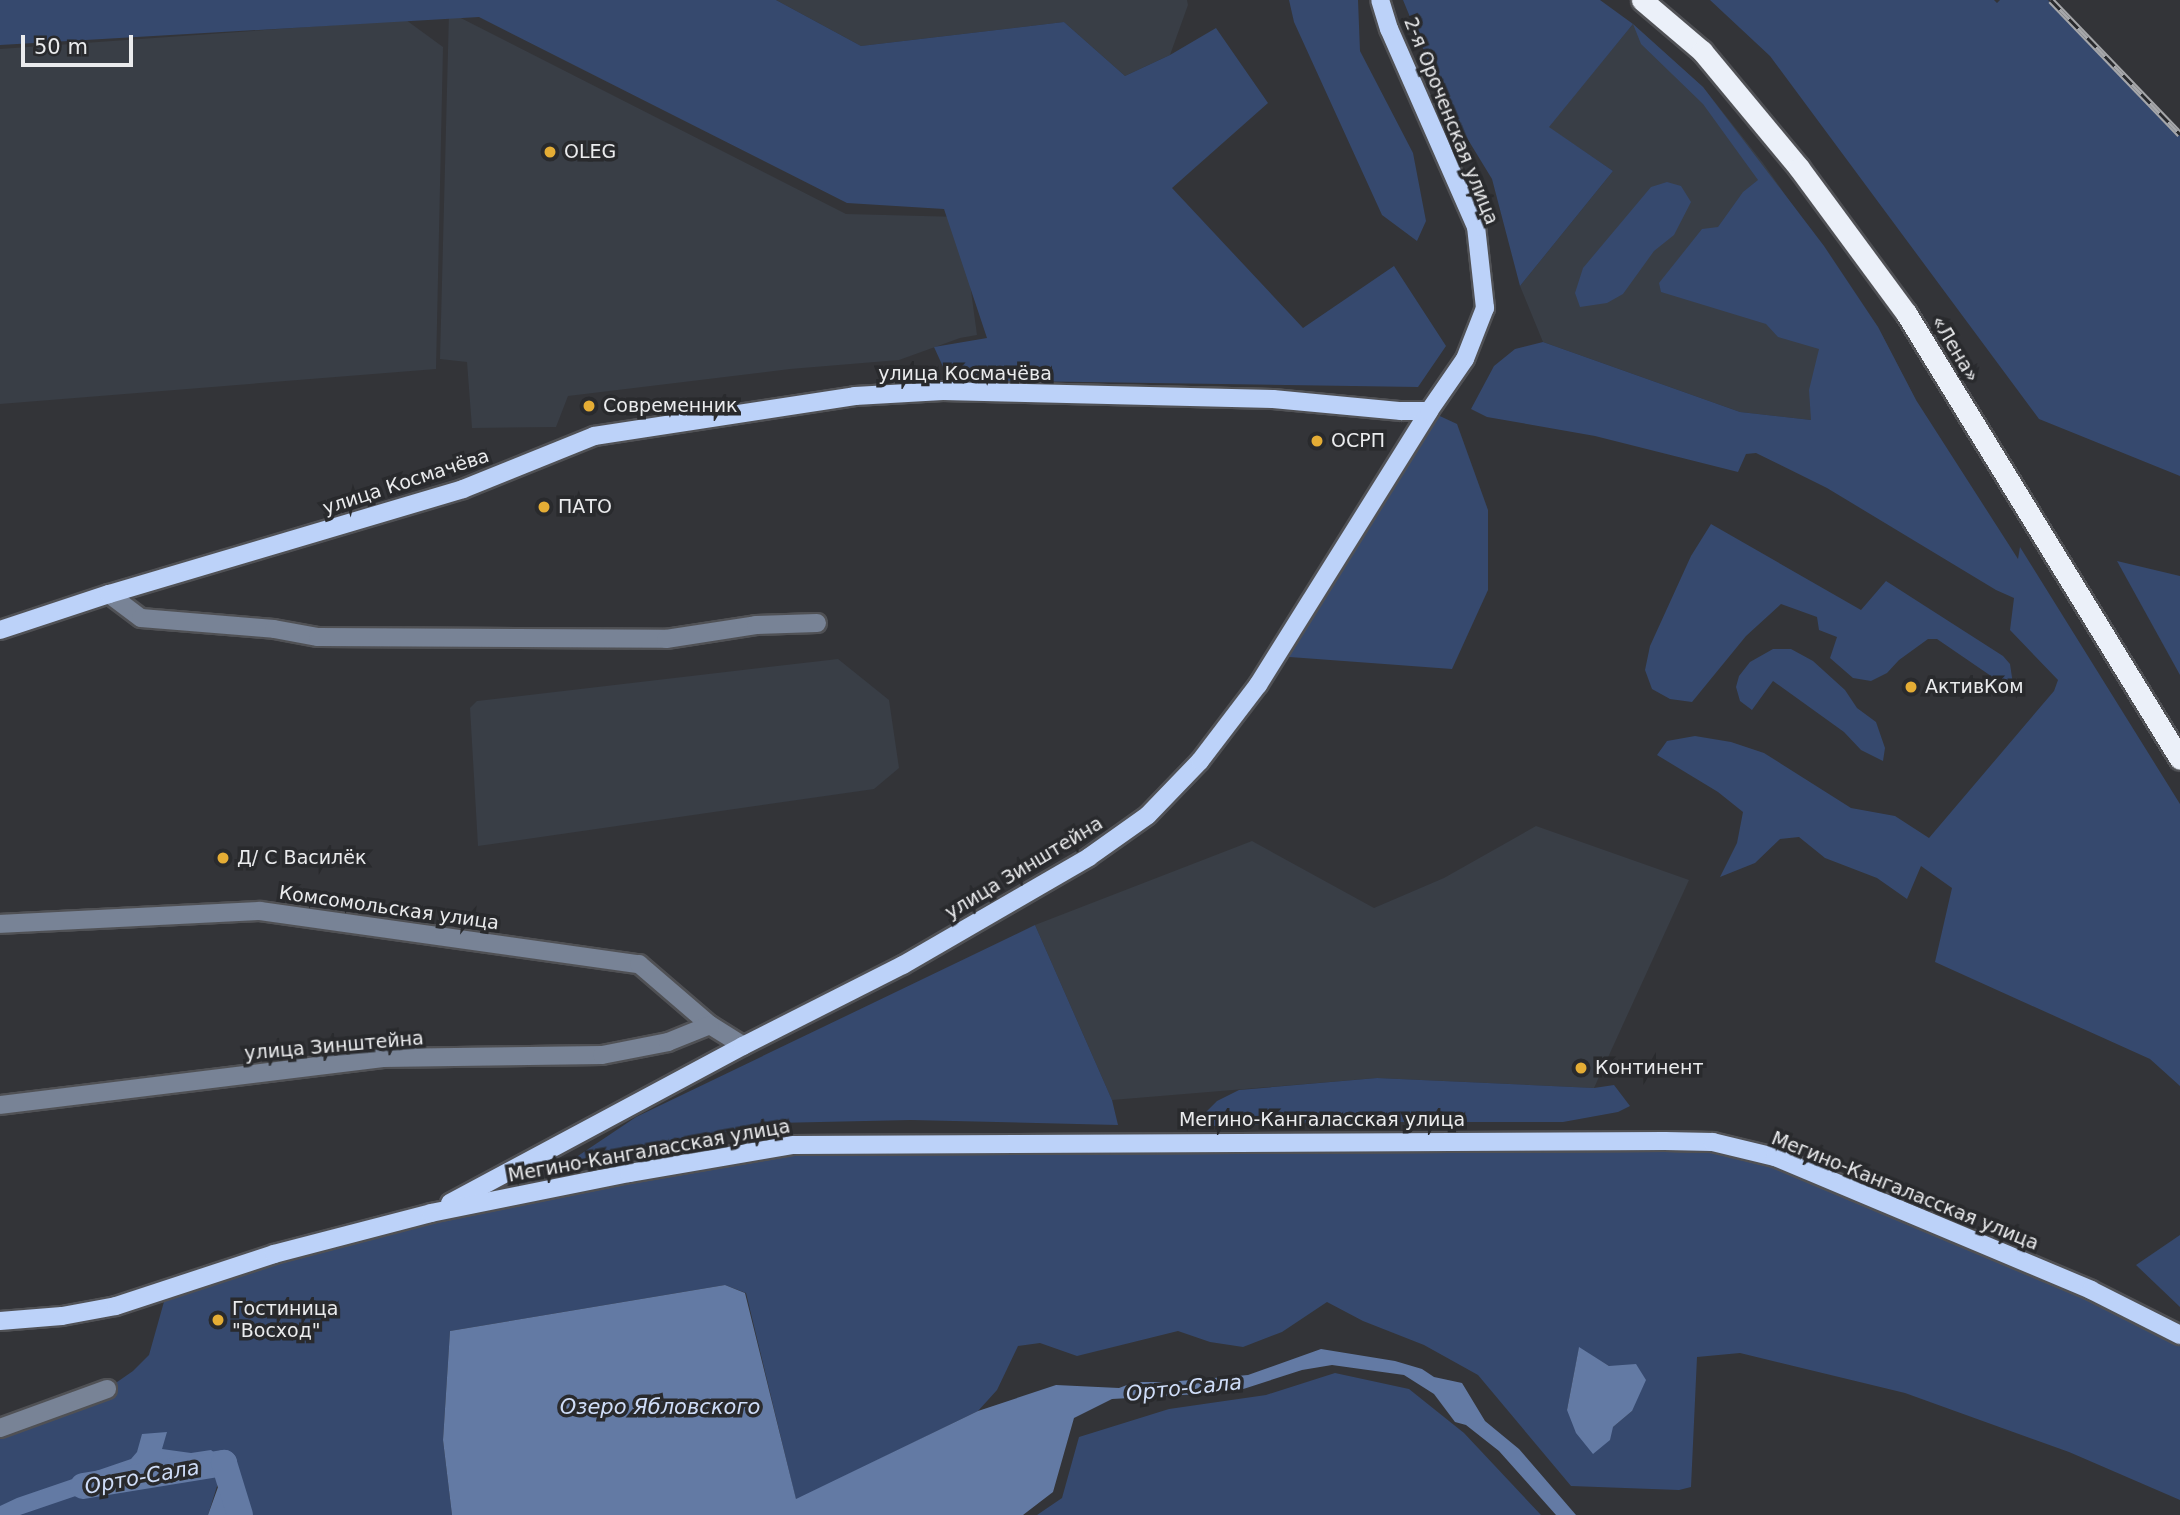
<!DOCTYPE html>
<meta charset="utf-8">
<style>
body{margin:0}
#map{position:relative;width:2180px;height:1515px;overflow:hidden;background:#333438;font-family:"DejaVu Sans",sans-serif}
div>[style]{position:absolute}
.built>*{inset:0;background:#393e46}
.green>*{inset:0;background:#36496e}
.water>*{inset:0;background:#637aa4}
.river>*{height:26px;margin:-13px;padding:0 13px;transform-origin:13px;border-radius:13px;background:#637aa4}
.roads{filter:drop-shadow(2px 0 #505155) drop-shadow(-2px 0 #505155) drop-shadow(0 2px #505155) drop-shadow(0 -2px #505155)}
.minor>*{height:18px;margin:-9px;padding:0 9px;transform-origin:9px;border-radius:9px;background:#788396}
.major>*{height:18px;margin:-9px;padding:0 9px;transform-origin:9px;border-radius:9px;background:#bcd2f9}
.highway>*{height:21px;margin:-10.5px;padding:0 10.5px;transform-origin:10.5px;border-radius:10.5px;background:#ebf0f9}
.rail>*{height:7px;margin-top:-3.5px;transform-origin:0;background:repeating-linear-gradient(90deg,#292a2d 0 13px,#a6a7aa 0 26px);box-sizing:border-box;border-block:2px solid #a6a7aa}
.dots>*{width:19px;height:19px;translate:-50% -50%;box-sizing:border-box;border:4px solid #292a2d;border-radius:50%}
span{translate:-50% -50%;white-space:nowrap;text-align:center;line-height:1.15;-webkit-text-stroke:7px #292a2d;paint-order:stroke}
.street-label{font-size:19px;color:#eaebed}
.poi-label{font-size:19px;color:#eaebed}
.left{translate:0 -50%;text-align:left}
.water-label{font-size:21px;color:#cfddf8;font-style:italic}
.scale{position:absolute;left:21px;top:35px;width:112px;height:32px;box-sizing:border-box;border:4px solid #eaebed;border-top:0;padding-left:9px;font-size:21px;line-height:24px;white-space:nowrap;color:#eaebed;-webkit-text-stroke:5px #292a2d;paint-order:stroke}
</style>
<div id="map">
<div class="built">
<i style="clip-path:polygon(776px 0,1187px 0,1188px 5px,1170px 55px,1125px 76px,1064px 22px,861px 46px)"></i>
<i style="clip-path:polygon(449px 12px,846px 214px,961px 217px,977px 335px,960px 338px,899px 360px,790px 369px,568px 396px,556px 427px,472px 428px,467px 362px,440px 359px)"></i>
<i style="clip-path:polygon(406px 20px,443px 47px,436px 369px,0 404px,0 49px)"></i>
<i style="clip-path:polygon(1633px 24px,1703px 87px,1763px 163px,1878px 327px,1916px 400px,1811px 420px,1740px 412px,1543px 342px,1520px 286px,1613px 171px,1548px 127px)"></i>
<i style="clip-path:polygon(838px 659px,889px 700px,899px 768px,874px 789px,478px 846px,470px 708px,477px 701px)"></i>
<i style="clip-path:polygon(1536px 826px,1689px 880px,1594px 1088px,1377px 1078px,1112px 1100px,1035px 925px,1252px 841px,1374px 908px,1444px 878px)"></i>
</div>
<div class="green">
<i style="clip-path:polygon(0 0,776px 0,861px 46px,1064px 22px,1125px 76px,1170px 55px,1216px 28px,1268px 103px,1172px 188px,1303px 328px,1394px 266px,1446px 346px,1418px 387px,949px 380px,934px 347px,987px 338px,944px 209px,847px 203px,479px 17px,0 45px)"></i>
<i style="clip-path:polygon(1289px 0,1358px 0,1360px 51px,1413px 153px,1426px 221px,1417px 241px,1382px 215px,1294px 22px)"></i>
<i style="clip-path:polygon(1403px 0,1600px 0,1633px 24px,1703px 87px,1824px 246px,1878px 327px,1916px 400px,2018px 559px,2020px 547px,2180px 804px,2180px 1086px,2150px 1059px,1935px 962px,1952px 888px,1921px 866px,1907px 899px,1877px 878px,1825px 858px,1799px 837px,1780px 839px,1755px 863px,1720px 877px,1737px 843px,1743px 812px,1718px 792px,1657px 755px,1667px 741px,1695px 736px,1731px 742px,1764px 753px,1851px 808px,1895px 816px,1929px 838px,2054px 691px,2058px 680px,2010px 630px,2014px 598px,1996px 590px,1827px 488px,1756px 453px,1746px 454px,1738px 472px,1595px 436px,1487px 417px,1471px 409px,1494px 366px,1515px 349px,1543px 342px,1740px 412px,1811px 420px,1809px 390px,1819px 349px,1778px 337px,1766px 324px,1661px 292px,1659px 283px,1702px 229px,1718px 227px,1743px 192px,1758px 180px,1703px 104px,1641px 44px,1633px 24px,1549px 127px,1613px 171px,1520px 286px,1492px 179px,1445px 102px)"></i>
<i style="clip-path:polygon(1710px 0,1994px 0,1997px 3px,2000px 0,2048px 0,2180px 136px,2180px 476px,2039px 419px,1770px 56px)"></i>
<i style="clip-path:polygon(1667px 182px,1681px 186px,1691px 202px,1674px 235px,1654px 251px,1623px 294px,1607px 303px,1580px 307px,1575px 293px,1583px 268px,1651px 187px)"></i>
<i style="clip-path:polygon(1429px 411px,1457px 424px,1488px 510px,1488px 590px,1452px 669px,1276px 656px)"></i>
<i style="clip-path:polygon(1711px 524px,1861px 610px,1886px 581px,2003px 656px,2010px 664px,2013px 684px,2010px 689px,1937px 639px,1928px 639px,1899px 660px,1887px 673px,1871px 681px,1853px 678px,1830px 658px,1837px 637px,1819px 630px,1817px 617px,1781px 604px,1746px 636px,1692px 702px,1670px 699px,1652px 689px,1645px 670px,1650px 646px,1691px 556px)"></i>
<i style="clip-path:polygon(2117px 561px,2180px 576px,2180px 675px)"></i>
<i style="clip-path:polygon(1773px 649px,1791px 649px,1813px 661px,1845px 690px,1857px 708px,1876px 722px,1885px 748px,1883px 761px,1861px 750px,1844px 732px,1773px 681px,1752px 710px,1740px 701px,1736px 687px,1739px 676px,1750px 662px)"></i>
<i style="clip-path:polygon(1035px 925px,1112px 1100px,1118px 1125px,911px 1120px,775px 1123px,678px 1141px,557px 1170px,636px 1117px)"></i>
<i style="clip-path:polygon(1377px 1078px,1594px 1088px,1614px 1085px,1630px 1106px,1618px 1112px,1563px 1122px,1344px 1122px,1211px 1126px,1202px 1116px,1217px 1101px,1239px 1090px)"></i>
<i style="clip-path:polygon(evenodd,1635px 1141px,1775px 1157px,2180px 1335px,2180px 1500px,2069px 1452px,1905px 1393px,1740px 1353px,1697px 1357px,1691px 1487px,1679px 1490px,1571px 1486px,1478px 1375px,1424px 1345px,1363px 1321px,1327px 1302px,1282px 1332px,1243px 1347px,1210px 1342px,1178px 1331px,1077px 1356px,1040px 1343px,1018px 1346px,997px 1390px,978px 1411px,796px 1500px,746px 1293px,725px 1285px,450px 1331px,443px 1440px,452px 1515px,246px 1515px,224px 1464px,208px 1515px,0 1515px,0 1428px,107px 1389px,133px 1371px,149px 1355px,167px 1291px,274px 1254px,792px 1145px,1635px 1141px,1579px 1348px,1609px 1366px,1632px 1411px,1613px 1427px,1567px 1410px,1579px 1348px)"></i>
<i style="clip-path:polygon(2180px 1235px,2180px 1307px,2136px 1265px)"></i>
<i style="clip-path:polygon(1335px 1373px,1409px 1389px,1464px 1433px,1541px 1515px,1037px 1515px,1062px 1498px,1079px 1437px,1169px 1409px,1266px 1395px)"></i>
</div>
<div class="water">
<i style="clip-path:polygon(725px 1285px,745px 1293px,796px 1499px,978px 1411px,1056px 1385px,1119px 1388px,1135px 1382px,1168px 1382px,1248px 1375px,1321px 1349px,1395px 1361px,1422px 1369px,1434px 1377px,1462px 1383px,1485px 1421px,1519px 1449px,1576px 1515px,1556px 1515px,1499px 1451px,1466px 1425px,1455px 1422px,1434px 1394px,1404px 1375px,1332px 1365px,1302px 1370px,1234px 1392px,1112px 1399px,1074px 1418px,1053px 1492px,1023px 1515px,452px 1515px,443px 1440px,450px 1331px)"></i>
<i style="clip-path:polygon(1579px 1347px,1609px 1366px,1636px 1364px,1646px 1380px,1632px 1411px,1613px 1427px,1610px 1440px,1593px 1454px,1576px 1433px,1567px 1410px)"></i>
<i style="clip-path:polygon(167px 1432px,162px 1449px,191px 1453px,211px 1450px,222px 1459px,246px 1515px,208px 1515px,222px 1476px,206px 1458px,173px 1459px,129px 1470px,108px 1485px,20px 1515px,0 1515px,0 1506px,17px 1498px,131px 1459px,137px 1452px,142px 1434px)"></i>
</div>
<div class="river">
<i style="left:83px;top:1486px;width:143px;rotate:-9.3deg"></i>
<i style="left:224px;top:1463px;width:54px;rotate:72.9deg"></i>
</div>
<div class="roads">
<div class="minor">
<i style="left:109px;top:594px;width:40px;rotate:37deg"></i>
<i style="left:141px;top:618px;width:133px;rotate:4.7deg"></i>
<i style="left:274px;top:629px;width:45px;rotate:10.3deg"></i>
<i style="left:318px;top:637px;width:348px;rotate:0.3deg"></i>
<i style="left:666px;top:639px;width:91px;rotate:-8.8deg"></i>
<i style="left:756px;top:625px;width:61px;rotate:-1.9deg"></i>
<i style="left:0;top:924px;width:260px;rotate:-2.9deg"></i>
<i style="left:260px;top:911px;width:383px;rotate:8deg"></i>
<i style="left:639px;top:964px;width:94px;rotate:40.7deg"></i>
<i style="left:710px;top:1025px;width:39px;rotate:32deg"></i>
<i style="left:0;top:1105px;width:385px;rotate:-7deg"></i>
<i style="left:382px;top:1058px;width:220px;rotate:-0.8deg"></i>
<i style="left:602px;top:1055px;width:67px;rotate:-11.1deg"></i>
<i style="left:668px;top:1042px;width:45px;rotate:-22deg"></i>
<i style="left:0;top:1428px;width:114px;rotate:-20deg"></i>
</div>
<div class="major">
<i style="left:0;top:630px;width:115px;rotate:-18.3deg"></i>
<i style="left:109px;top:594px;width:369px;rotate:-16.5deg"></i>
<i style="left:463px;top:489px;width:141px;rotate:-22deg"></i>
<i style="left:594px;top:436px;width:264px;rotate:-8.7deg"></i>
<i style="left:855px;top:396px;width:88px;rotate:-3.3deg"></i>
<i style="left:943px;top:391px;width:330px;rotate:1.4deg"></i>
<i style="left:1273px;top:399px;width:129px;rotate:5.4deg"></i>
<i style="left:1401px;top:411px;width:28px"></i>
<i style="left:450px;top:1203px;width:332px;rotate:-28.2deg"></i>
<i style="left:743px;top:1046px;width:179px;rotate:-26.9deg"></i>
<i style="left:903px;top:965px;width:215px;rotate:-30.1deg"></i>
<i style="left:1089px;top:857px;width:72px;rotate:-35.4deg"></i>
<i style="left:1148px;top:815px;width:75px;rotate:-46.1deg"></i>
<i style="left:1200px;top:761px;width:96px;rotate:-52.7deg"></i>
<i style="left:1258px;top:685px;width:323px;rotate:-58deg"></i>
<i style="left:1429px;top:411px;width:63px;rotate:-55.3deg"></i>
<i style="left:1465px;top:359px;width:55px;rotate:-68.6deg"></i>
<i style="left:1485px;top:308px;width:81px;rotate:-96.3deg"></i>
<i style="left:1476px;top:227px;width:216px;rotate:-113.7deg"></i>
<i style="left:1389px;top:29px;width:30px;rotate:-107deg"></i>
<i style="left:0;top:1321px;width:62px;rotate:-4.6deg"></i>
<i style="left:62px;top:1316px;width:55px;rotate:-10.5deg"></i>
<i style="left:116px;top:1306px;width:166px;rotate:-18.2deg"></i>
<i style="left:274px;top:1254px;width:162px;rotate:-14.6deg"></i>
<i style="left:431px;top:1213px;width:202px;rotate:-11.4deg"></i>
<i style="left:629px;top:1173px;width:165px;rotate:-9.7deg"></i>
<i style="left:792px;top:1145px;width:873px;rotate:-0.26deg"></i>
<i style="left:1665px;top:1141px;width:48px;rotate:1.2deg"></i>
<i style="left:1713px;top:1142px;width:64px;rotate:13.6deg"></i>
<i style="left:1775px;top:1157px;width:343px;rotate:22.8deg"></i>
<i style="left:2091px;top:1290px;width:100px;rotate:26.8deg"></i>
</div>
<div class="highway">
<i style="left:1642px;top:0;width:79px;rotate:40.4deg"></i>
<i style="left:1702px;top:51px;width:152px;rotate:50.3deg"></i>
<i style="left:1799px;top:168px;width:180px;rotate:53.6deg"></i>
<i style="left:1906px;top:313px;width:523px;rotate:58.44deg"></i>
</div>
</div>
<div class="rail">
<i style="left:2051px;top:0;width:186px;rotate:46.1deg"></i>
</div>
<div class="dots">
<i style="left:550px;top:152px;background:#e5ad35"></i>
<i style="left:589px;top:406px;background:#e5ad35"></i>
<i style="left:1317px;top:441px;background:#e5ad35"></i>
<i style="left:544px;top:507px;background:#e5ad35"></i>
<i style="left:1911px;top:687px;background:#e5ad35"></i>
<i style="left:223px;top:858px;background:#e5ad35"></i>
<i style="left:1581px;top:1068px;background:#e5ad35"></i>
<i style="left:218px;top:1320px;background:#e5ad35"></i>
</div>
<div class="street-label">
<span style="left:1451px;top:121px;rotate:68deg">2-я Ороченская улица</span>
<span style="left:1955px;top:349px;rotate:59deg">«Лена»</span>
<span style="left:965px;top:374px">улица Космачёва</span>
<span style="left:406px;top:482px;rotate:-18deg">улица Космачёва</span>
<span style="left:1024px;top:868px;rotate:-31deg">улица Зинштейна</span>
<span style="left:389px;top:908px;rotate:8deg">Комсомольская улица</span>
<span style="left:334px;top:1046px;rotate:-5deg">улица Зинштейна</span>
<span style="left:1322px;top:1120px">Мегино-Кангаласская улица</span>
<span style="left:649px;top:1151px;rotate:-10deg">Мегино-Кангаласская улица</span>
<span style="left:1905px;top:1191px;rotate:22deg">Мегино-Кангаласская улица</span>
</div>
<div class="poi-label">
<span class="left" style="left:564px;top:152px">OLEG</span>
<span class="left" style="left:603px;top:406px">Современник</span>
<span class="left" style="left:1331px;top:441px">ОСРП</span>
<span class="left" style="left:558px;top:507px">ПАТО</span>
<span class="left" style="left:1925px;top:687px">АктивКом</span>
<span class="left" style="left:237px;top:858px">Д/ С Василёк</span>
<span class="left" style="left:1595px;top:1068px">Континент</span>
<span class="left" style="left:232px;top:1320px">Гостиница<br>"Восход"</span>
</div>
<div class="water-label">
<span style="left:1184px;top:1388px;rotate:-6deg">Орто-Сала</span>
<span style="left:660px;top:1407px">Озеро Ябловского</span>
<span style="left:142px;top:1477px;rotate:-10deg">Орто-Сала</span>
</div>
<div class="scale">50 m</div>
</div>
